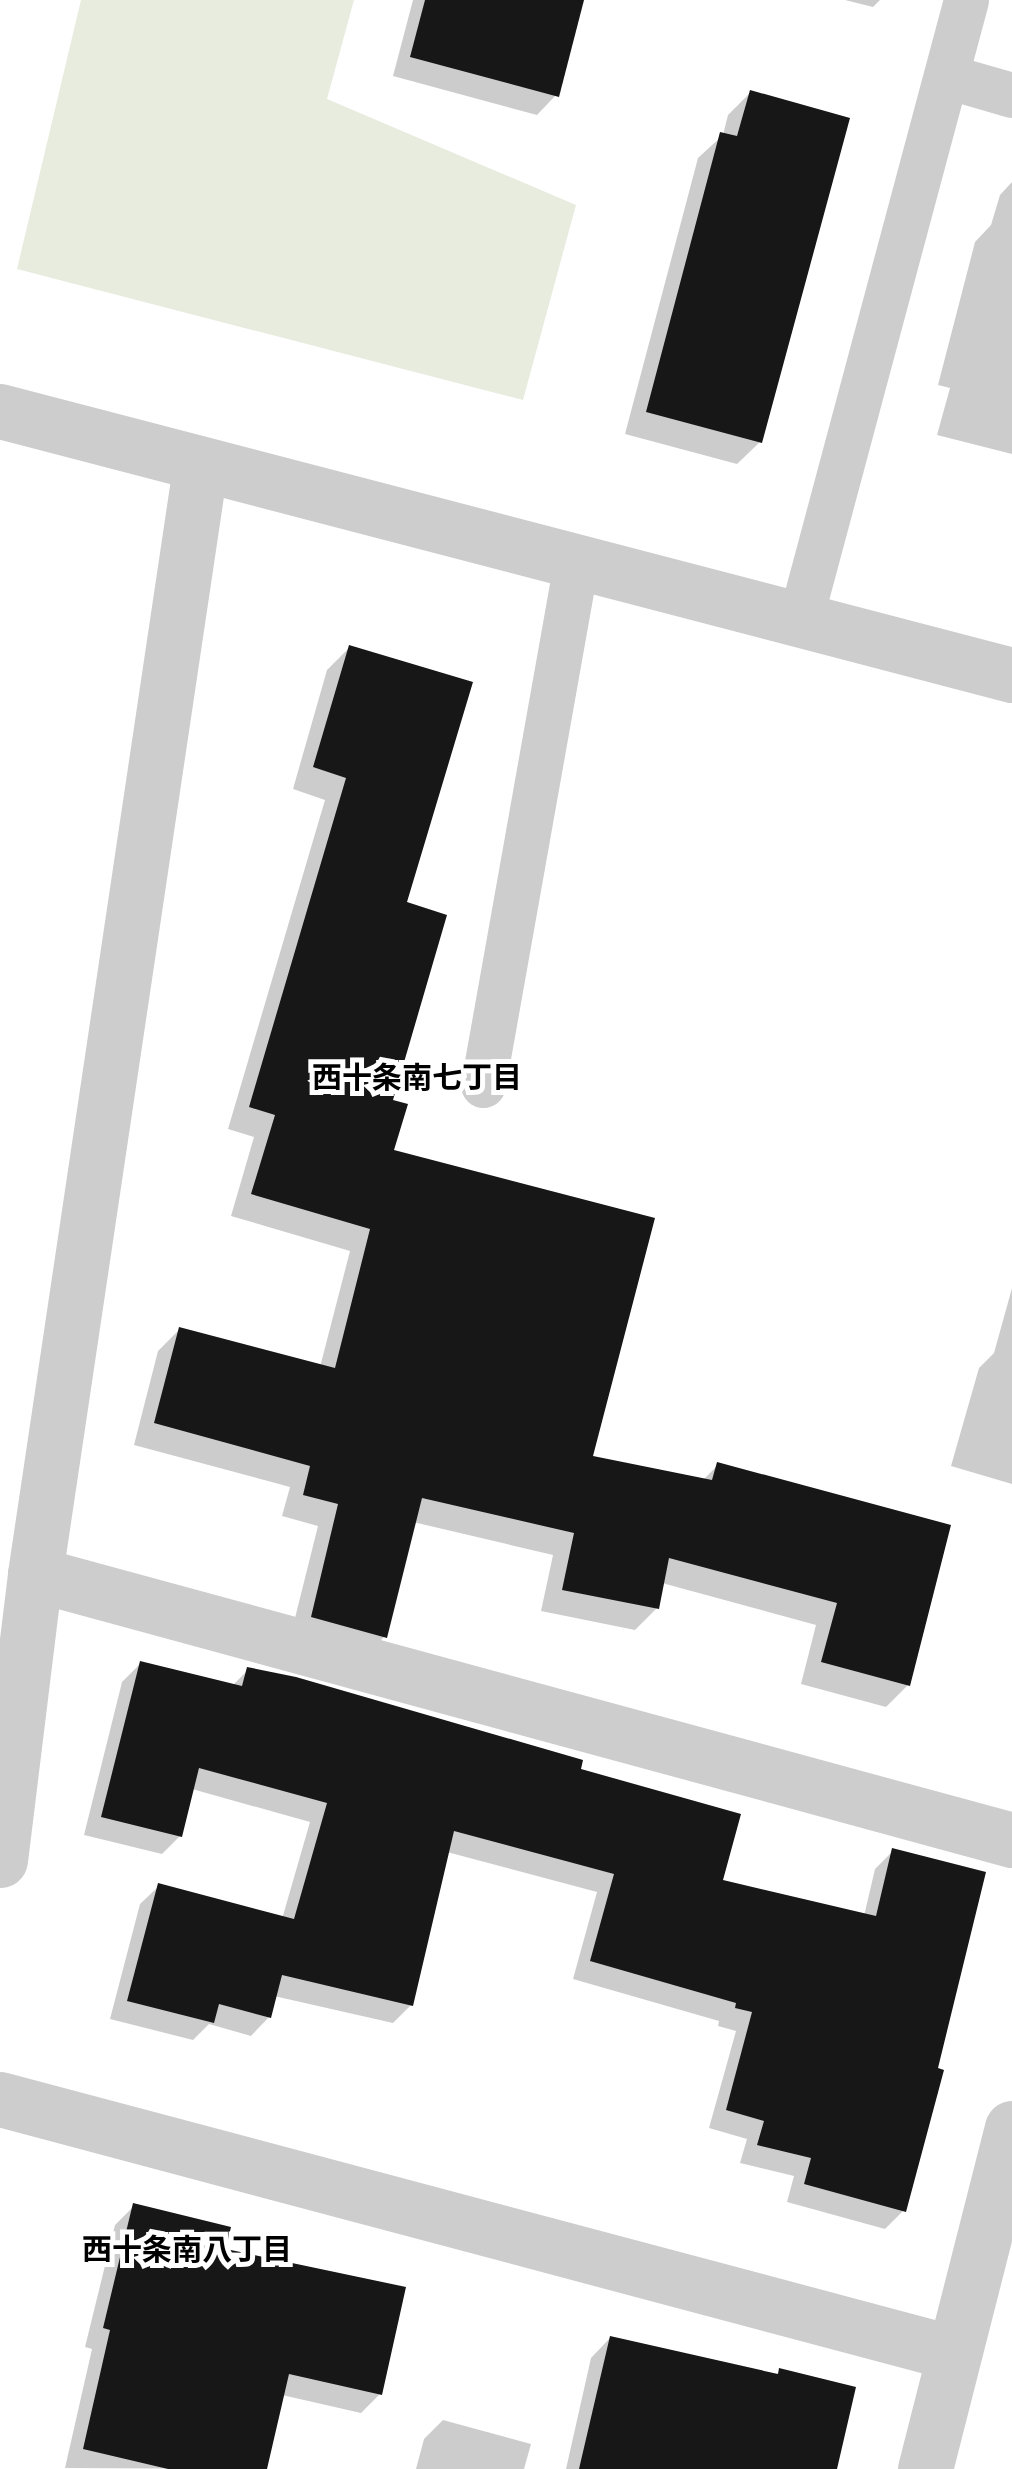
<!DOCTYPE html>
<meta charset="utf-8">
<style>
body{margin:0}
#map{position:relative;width:1012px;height:2469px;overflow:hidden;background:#fff;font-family:"DM Sans","Noto Sans JP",sans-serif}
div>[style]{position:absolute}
.green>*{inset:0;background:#e7ecde}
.shadow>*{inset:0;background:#0003}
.building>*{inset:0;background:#171717}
.service>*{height:45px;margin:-22.5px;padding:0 22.5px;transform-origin:22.5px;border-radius:22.5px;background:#cdcdcd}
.minor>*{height:55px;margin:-27.5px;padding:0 27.5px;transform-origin:27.5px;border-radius:27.5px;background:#cdcdcd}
span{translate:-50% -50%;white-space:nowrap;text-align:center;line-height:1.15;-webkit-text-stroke:10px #fff;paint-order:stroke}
.neighbourhood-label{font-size:30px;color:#000;font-weight:700}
</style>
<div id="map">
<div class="green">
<i style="clip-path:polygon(81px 0,354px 0,327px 99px,576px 205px,523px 400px,17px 269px)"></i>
</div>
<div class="shadow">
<i style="clip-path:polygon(413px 0,581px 0,556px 95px,537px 115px,393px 76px)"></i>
<i style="clip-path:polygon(845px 0,880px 0,873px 7px)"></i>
<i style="clip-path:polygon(751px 92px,760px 442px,737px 464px,625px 434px,698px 158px,723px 135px,728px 115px)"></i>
<i style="clip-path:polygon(1012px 182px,1012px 454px,937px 435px,950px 388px,938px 385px,975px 242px,991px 225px,1000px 195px)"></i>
<i style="clip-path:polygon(349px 648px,404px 904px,389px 1101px,391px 1151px,590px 1458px,702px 1481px,718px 1465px,948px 1527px,908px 1685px,886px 1707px,801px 1684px,816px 1625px,662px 1583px,657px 1608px,635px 1630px,541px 1611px,553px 1555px,413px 1522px,385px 1636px,363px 1658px,290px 1638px,318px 1526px,282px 1516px,290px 1487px,134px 1445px,158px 1351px,180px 1329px,320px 1367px,350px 1251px,231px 1216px,254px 1137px,228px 1129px,325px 800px,293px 789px,327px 670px)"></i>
<i style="clip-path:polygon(1012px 1288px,1012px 1484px,951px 1466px,979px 1368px,994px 1353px)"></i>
<i style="clip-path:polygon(140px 1664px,232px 1686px,248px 1670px,578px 1771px,720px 1882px,864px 1916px,875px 1869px,893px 1851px,903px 2211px,885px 2229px,787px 2202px,794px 2176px,740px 2163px,747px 2139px,709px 2128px,736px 2031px,718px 2026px,719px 2021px,573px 1979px,597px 1892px,447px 1852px,411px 2005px,393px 2023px,274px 1996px,269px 2017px,251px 2036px,209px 2024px,193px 2040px,110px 2019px,140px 1904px,159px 1886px,282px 1919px,310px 1822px,192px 1789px,180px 1836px,162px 1854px,84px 1835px,122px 1682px)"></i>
<i style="clip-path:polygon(134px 2206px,223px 2251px,380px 2394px,361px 2413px,282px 2395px,265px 2469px,65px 2468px,92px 2349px,85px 2347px,115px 2225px)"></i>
<i style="clip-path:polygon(610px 2338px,775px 2376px,780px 2371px,834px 2469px,566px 2469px,591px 2358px)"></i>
<i style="clip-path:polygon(443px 2420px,531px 2444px,524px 2469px,416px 2469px,424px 2439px)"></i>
</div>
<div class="building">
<i style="clip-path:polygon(425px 0,584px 0,559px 97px,410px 57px)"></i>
<i style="clip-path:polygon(750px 90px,850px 118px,762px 443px,646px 412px,720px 132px,737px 136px)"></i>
<i style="clip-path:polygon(349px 645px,473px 682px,407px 902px,447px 915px,393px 1100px,408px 1104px,394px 1150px,655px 1218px,593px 1456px,712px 1480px,717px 1462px,951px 1525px,910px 1686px,821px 1662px,837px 1603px,669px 1558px,659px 1609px,562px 1590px,574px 1533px,422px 1498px,387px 1638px,311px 1617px,338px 1504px,303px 1495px,310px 1466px,154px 1423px,179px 1327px,335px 1368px,370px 1229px,251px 1194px,275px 1115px,249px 1107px,346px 778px,313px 767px)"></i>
<i style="clip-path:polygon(140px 1661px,242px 1686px,247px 1667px,296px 1677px,583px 1760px,581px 1769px,741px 1814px,723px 1880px,876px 1916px,892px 1848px,986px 1872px,938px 2068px,944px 2070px,906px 2212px,804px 2184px,811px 2158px,757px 2145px,764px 2121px,726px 2110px,752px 2012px,735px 2008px,736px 2003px,590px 1961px,614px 1874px,454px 1831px,413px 2006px,282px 1975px,271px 2018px,219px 2004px,214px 2023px,127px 2001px,158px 1883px,294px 1919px,327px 1803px,199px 1768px,182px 1837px,101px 1817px)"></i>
<i style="clip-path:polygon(133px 2203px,231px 2227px,226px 2249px,406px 2287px,382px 2395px,289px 2374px,267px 2469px,168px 2469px,83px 2449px,110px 2330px,103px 2328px)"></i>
<i style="clip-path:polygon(610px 2336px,778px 2374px,779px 2368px,856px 2387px,837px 2469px,579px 2469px)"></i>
</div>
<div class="service">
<i style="left:946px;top:76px;width:69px;rotate:16.1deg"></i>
<i style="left:800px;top:620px;width:642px;rotate:-75.01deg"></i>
<i style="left:483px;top:1085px;width:530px;rotate:-79.9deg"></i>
</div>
<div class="minor">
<i style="left:0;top:411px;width:1046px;rotate:14.62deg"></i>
<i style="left:35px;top:1574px;width:1013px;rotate:15.23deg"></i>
<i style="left:0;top:1860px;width:288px;rotate:-83deg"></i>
<i style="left:35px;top:1574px;width:1119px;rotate:-81.52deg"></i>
<i style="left:0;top:2099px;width:987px;rotate:14.91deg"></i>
<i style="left:925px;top:2469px;width:352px;rotate:-75.7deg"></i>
</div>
<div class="neighbourhood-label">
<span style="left:417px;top:1078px">西十条南七丁目</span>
<span style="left:187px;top:2250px">西十条南八丁目</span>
</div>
</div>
